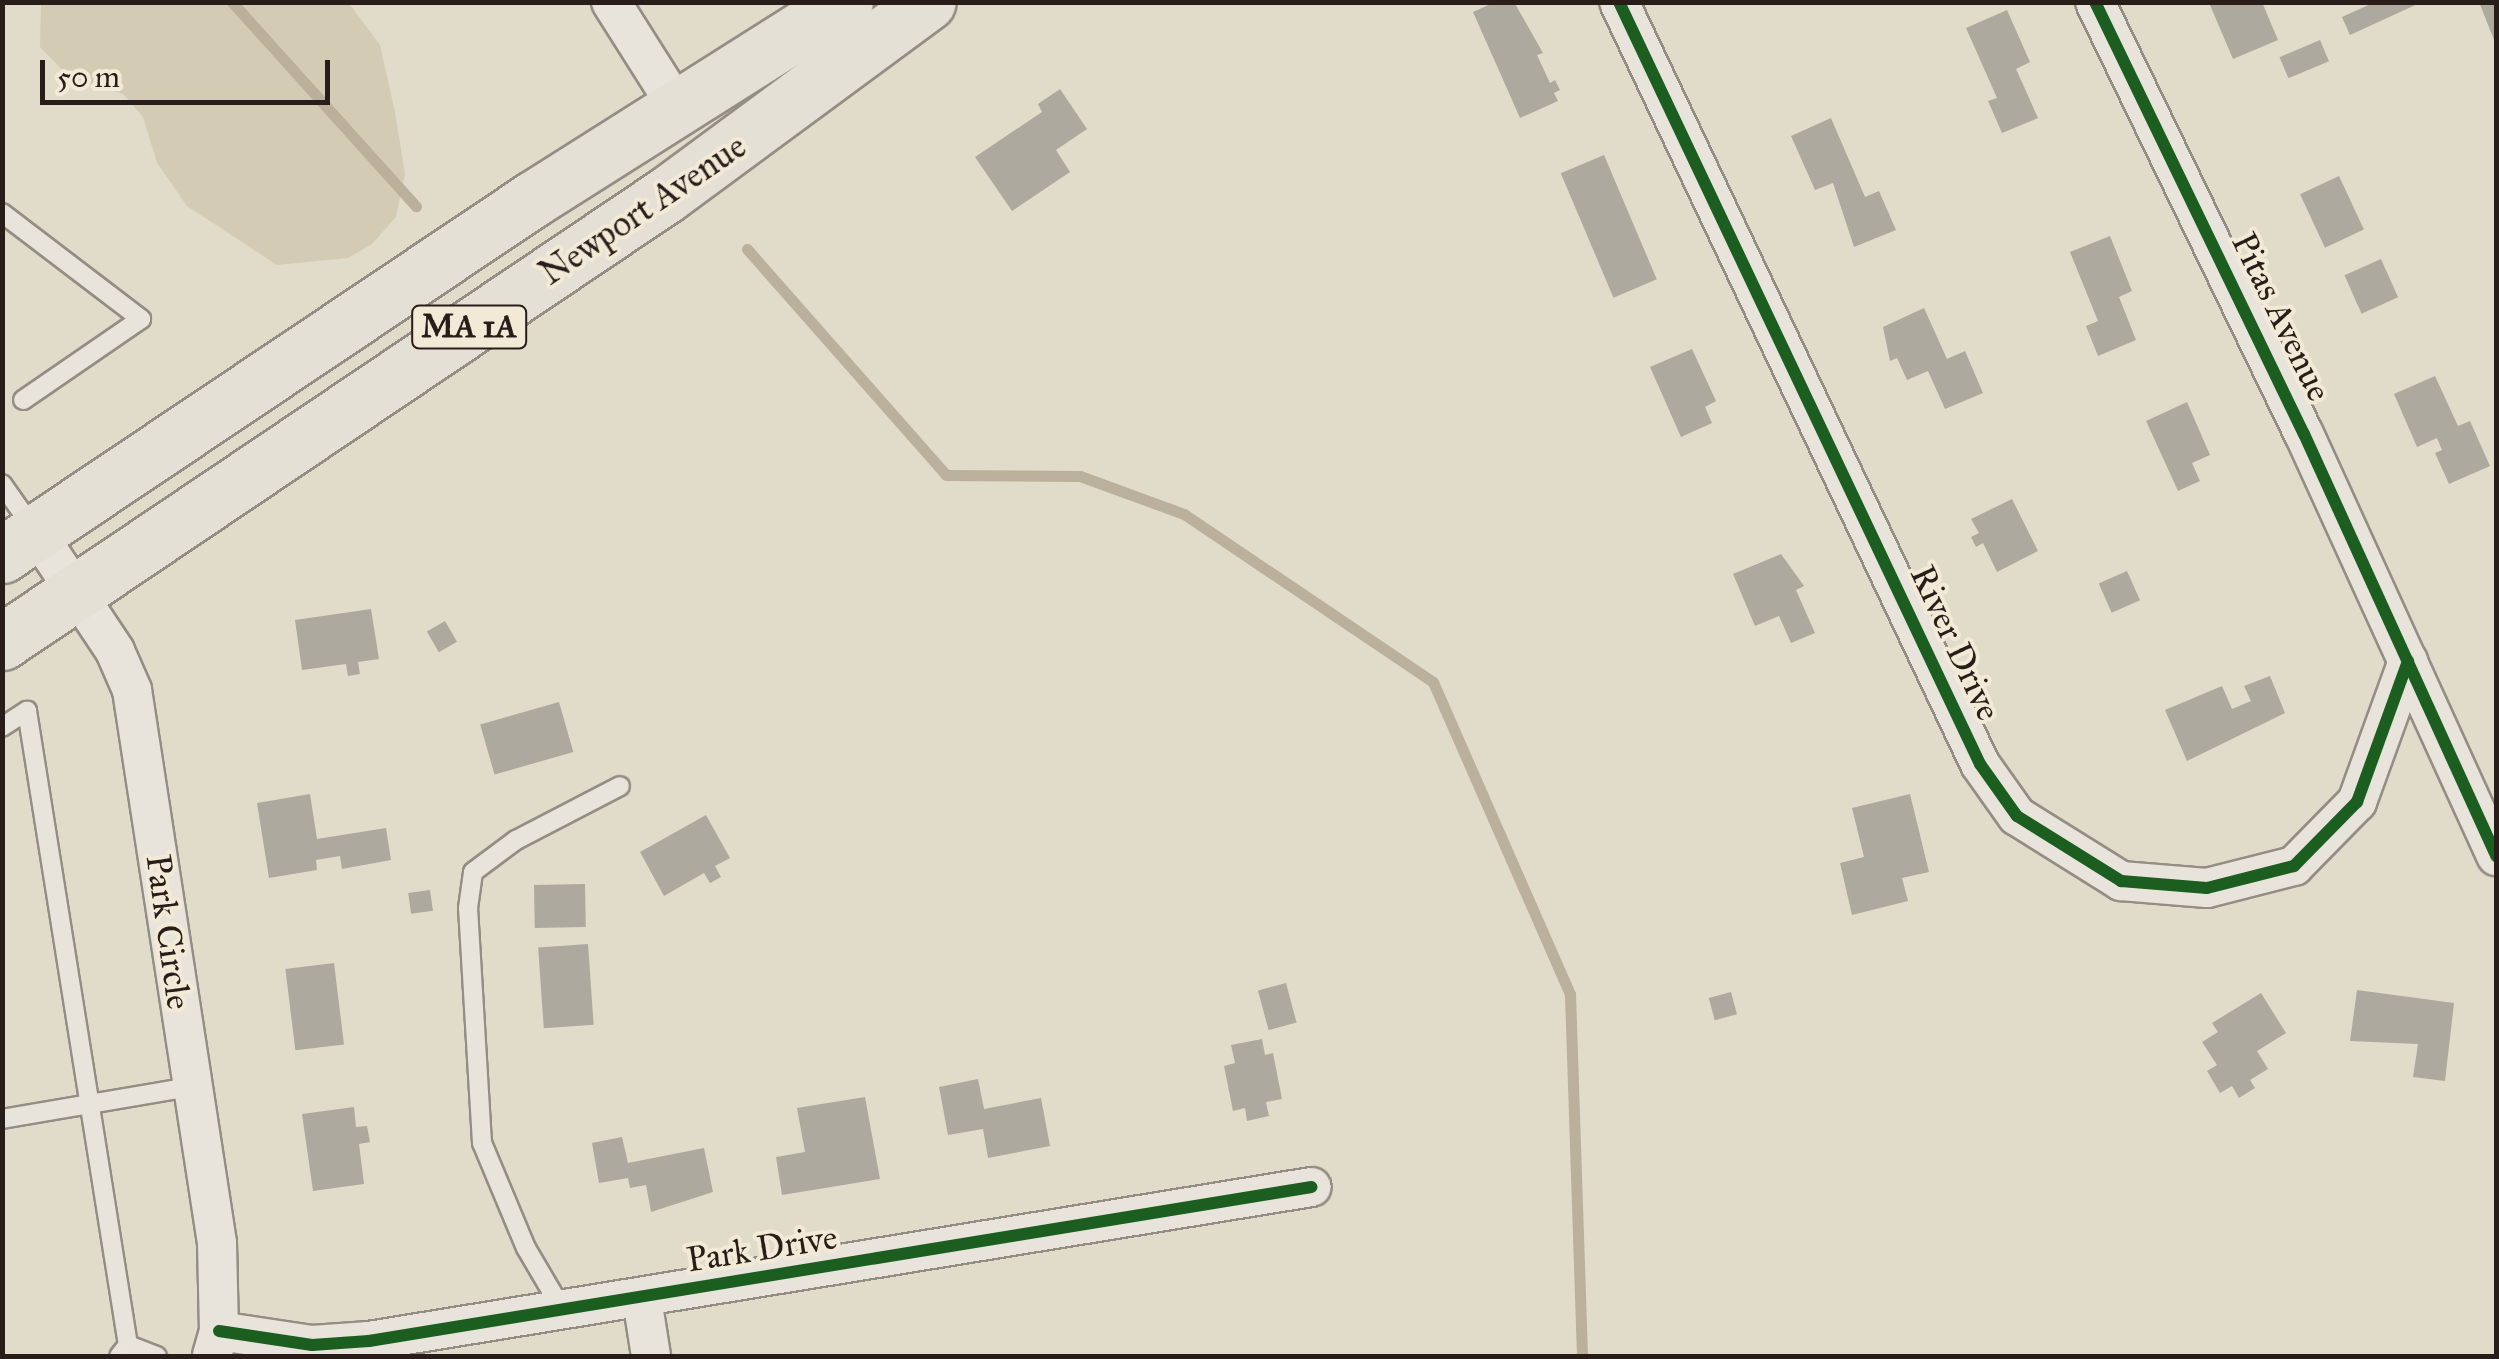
<!DOCTYPE html>
<style>
body{margin:0}
#map{position:relative;width:2499px;height:1359px;overflow:hidden;background:#e1dbca;font-family:"IM FELL Great Primer",serif}
div>[style]{position:absolute}
.green>*{inset:0;background:#d4cbb5}
.stream>*{height:11px;margin:-5.5px;padding:0 5.5px;transform-origin:5.5px;border-radius:5.5px;background:#bab09b}
.building>*{inset:0;background:#aea99e;transform-origin:0 0}
.roads{filter:drop-shadow(2px 0 #938d84) drop-shadow(-2px 0 #938d84) drop-shadow(0 2px #938d84) drop-shadow(0 -2px #938d84)}
.lane>*{height:18px;margin:-9px;padding:0 9px;transform-origin:9px;border-radius:9px;background:#e8e4dc}
.street>*{height:38px;margin:-19px;padding:0 19px;transform-origin:19px;border-radius:19px;background:#e8e4dc}
.primary>*{height:55px;margin:-27.5px;padding:0 27.5px;transform-origin:27.5px;border-radius:27.5px;background:#e4e0d6}
.cycleway>*{height:12px;margin:-6px;padding:0 6px;transform-origin:6px;border-radius:6px;background:#1b5e20}
span{translate:-50% -50%;white-space:nowrap;text-align:center;line-height:1.15;-webkit-text-stroke:8px #f2ead6;paint-order:stroke}
.shield-label span{padding:2px 8px;background:#f2ead6;border:2px solid;border-radius:8px;-webkit-text-stroke-width:0}
.shield-label{font-size:32px;color:#291d19;font-weight:700}
.street-label{font-size:35px;color:#291d19}
.frame{position:absolute;inset:0;border:5px solid #291d19;pointer-events:none}
.scale{position:absolute;left:40px;top:60px;width:290px;height:45px;box-sizing:border-box;border:5px solid #291d19;border-top:0;padding-left:12px;font-size:30px;line-height:35px;white-space:nowrap;color:#291d19;-webkit-text-stroke:8px #f2ead6;paint-order:stroke}
</style>
<div id="map">
<div class="green">
<i style="clip-path:polygon(41px 3px,349px 3px,380px 45px,395px 112px,405px 174px,396px 217px,372px 244px,348px 258px,277px 265px,187px 206px,157px 163px,143px 117px,123px 94px,69px 77px,40px 47px)"></i>
</div>
<div class="stream">
<i style="left:232px;top:2px;width:275px;rotate:48deg"></i>
<i style="left:747px;top:249px;width:301px;rotate:48.6deg"></i>
<i style="left:946px;top:475px;width:134px;rotate:0.4deg"></i>
<i style="left:1080px;top:476px;width:111px;rotate:20.1deg"></i>
<i style="left:1184px;top:514px;width:300px;rotate:34deg"></i>
<i style="left:1433px;top:682px;width:341px;rotate:66.3deg"></i>
<i style="left:1570px;top:994px;width:362px;rotate:88.1deg"></i>
</div>
<div class="building">
<i style="clip-path:polygon(1495px 2px,1514px 2px,1543px 53px,1537px 55px,1550px 83px,1555px 80px,1560px 90px,1554px 93px,1558px 101px,1520px 118px,1473px 12px)"></i>
<i style="clip-path:polygon(2262px 2px,2278px 40px,2233px 59px,2210px 5px)"></i>
<i style="clip-path:polygon(2375px 2px,2422px 2px,2350px 35px,2342px 17px)"></i>
<i style="clip-path:polygon(2479px 2px,2496px 2px,2496px 45px)"></i>
<i style="clip-path:polygon(2007px 10px,2030px 62px,2016px 69px,2038px 118px,2002px 133px,1988px 101px,1997px 98px,1966px 28px)"></i>
<i style="left:2320px;top:40px;width:23px;height:44px;rotate:67deg"></i>
<i style="clip-path:polygon(1060px 89px,1087px 129px,1056px 150px,1070px 172px,1012px 211px,975px 157px,1042px 112px,1038px 104px)"></i>
<i style="clip-path:polygon(1831px 118px,1865px 197px,1879px 191px,1896px 230px,1854px 247px,1833px 183px,1815px 190px,1791px 136px)"></i>
<i style="left:1604px;top:155px;width:135px;height:47px;rotate:67deg"></i>
<i style="left:2339px;top:176px;width:59px;height:43px;rotate:65deg"></i>
<i style="clip-path:polygon(2110px 236px,2132px 291px,2119px 297px,2136px 340px,2098px 356px,2086px 326px,2098px 321px,2070px 252px)"></i>
<i style="left:2381px;top:259px;width:42px;height:40px;rotate:66deg"></i>
<i style="clip-path:polygon(1924px 308px,1947px 359px,1965px 351px,1983px 393px,1945px 409px,1928px 371px,1907px 380px,1897px 358px,1890px 361px,1883px 327px)"></i>
<i style="clip-path:polygon(1692px 349px,1716px 401px,1705px 407px,1712px 423px,1681px 437px,1650px 367px)"></i>
<i style="clip-path:polygon(2435px 376px,2458px 426px,2470px 421px,2490px 466px,2449px 484px,2435px 453px,2442px 450px,2437px 438px,2417px 447px,2394px 394px)"></i>
<i style="clip-path:polygon(2187px 402px,2210px 455px,2192px 463px,2200px 481px,2178px 491px,2146px 421px)"></i>
<i style="clip-path:polygon(2012px 499px,2038px 551px,1997px 572px,1983px 543px,1976px 547px,1971px 537px,1979px 533px,1971px 519px)"></i>
<i style="clip-path:polygon(1781px 554px,1804px 586px,1796px 590px,1815px 633px,1791px 643px,1779px 616px,1755px 626px,1733px 574px)"></i>
<i style="left:2127px;top:571px;width:32px;height:31px;rotate:66deg"></i>
<i style="clip-path:polygon(371px 609px,379px 659px,358px 662px,360px 674px,348px 676px,346px 664px,302px 670px,295px 620px)"></i>
<i style="left:445px;top:621px;width:24px;height:21px;rotate:60deg"></i>
<i style="clip-path:polygon(2270px 676px,2285px 713px,2187px 761px,2165px 710px,2222px 686px,2232px 709px,2251px 701px,2244px 686px)"></i>
<i style="left:559px;top:702px;width:52px;height:82px;rotate:74deg"></i>
<i style="clip-path:polygon(310px 794px,317px 839px,386px 828px,391px 860px,342px 869px,340px 856px,316px 860px,317px 870px,269px 878px,257px 803px)"></i>
<i style="clip-path:polygon(1910px 794px,1929px 872px,1902px 878px,1908px 901px,1852px 915px,1840px 863px,1864px 857px,1852px 808px)"></i>
<i style="clip-path:polygon(706px 815px,730px 858px,715px 866px,721px 877px,710px 883px,704px 873px,664px 896px,640px 852px)"></i>
<i style="left:585px;top:884px;width:43px;height:51px;rotate:89deg"></i>
<i style="left:430px;top:890px;width:21px;height:22px;rotate:82deg"></i>
<i style="left:588px;top:944px;width:81px;height:50px;rotate:86deg"></i>
<i style="left:334px;top:963px;width:82px;height:49px;rotate:83deg"></i>
<i style="left:1286px;top:983px;width:41px;height:29px;rotate:75deg"></i>
<i style="clip-path:polygon(2357px 990px,2454px 1003px,2445px 1081px,2413px 1077px,2418px 1044px,2350px 1041px)"></i>
<i style="left:1731px;top:992px;width:23px;height:23px;rotate:75deg"></i>
<i style="clip-path:polygon(2261px 993px,2286px 1033px,2257px 1051px,2268px 1069px,2250px 1080px,2255px 1088px,2239px 1098px,2232px 1086px,2220px 1093px,2207px 1071px,2217px 1065px,2202px 1042px,2218px 1032px,2212px 1023px)"></i>
<i style="clip-path:polygon(1262px 1039px,1265px 1055px,1273px 1053px,1282px 1099px,1266px 1102px,1269px 1116px,1247px 1121px,1245px 1108px,1233px 1111px,1224px 1066px,1235px 1063px,1231px 1045px)"></i>
<i style="clip-path:polygon(978px 1079px,984px 1109px,1041px 1098px,1050px 1146px,988px 1158px,983px 1129px,948px 1135px,939px 1087px)"></i>
<i style="clip-path:polygon(865px 1097px,880px 1179px,782px 1195px,776px 1157px,805px 1152px,797px 1108px)"></i>
<i style="clip-path:polygon(354px 1107px,356px 1127px,367px 1126px,370px 1142px,359px 1144px,364px 1184px,313px 1191px,302px 1114px)"></i>
<i style="clip-path:polygon(622px 1137px,628px 1163px,704px 1148px,713px 1192px,651px 1212px,646px 1185px,630px 1188px,628px 1178px,599px 1183px,592px 1143px)"></i>
</div>
<div class="roads">
<div class="lane">
<i style="left:2px;top:213px;width:175px;rotate:37.3deg"></i>
<i style="left:141px;top:319px;width:143px;rotate:145.5deg"></i>
<i style="left:2px;top:484px;width:54px;rotate:54.8deg"></i>
<i style="left:2px;top:727px;width:30px;rotate:-33deg"></i>
<i style="left:27px;top:711px;width:642px;rotate:80.95deg"></i>
<i style="left:128px;top:1345px;width:14px;rotate:129deg"></i>
<i style="left:2px;top:1119px;width:191px;rotate:-9.7deg"></i>
<i style="left:563px;top:1311px;width:73px;rotate:-120.4deg"></i>
<i style="left:526px;top:1248px;width:114px;rotate:-112.7deg"></i>
<i style="left:482px;top:1143px;width:235px;rotate:-93.4deg"></i>
<i style="left:468px;top:908px;width:36px;rotate:-82deg"></i>
<i style="left:473px;top:872px;width:54px;rotate:-36.7deg"></i>
<i style="left:516px;top:840px;width:117px;rotate:-27.4deg"></i>
<i style="left:128px;top:1345px;width:31px;rotate:21deg"></i>
</div>
<div class="street">
<i style="left:611px;top:2px;width:125px;rotate:57.7deg"></i>
<i style="left:1619px;top:2px;width:843px;rotate:64.65deg"></i>
<i style="left:1980px;top:764px;width:64px;rotate:54.6deg"></i>
<i style="left:2017px;top:816px;width:123px;rotate:32deg"></i>
<i style="left:2121px;top:881px;width:86px;rotate:4.7deg"></i>
<i style="left:2207px;top:888px;width:90px;rotate:-14.2deg"></i>
<i style="left:2294px;top:866px;width:90px;rotate:-45.5deg"></i>
<i style="left:2357px;top:802px;width:150px;rotate:-70.1deg"></i>
<i style="left:2095px;top:2px;width:480px;rotate:64.2deg"></i>
<i style="left:2304px;top:434px;width:464px;rotate:65.5deg"></i>
<i style="left:36px;top:532px;width:143px;rotate:56.4deg"></i>
<i style="left:115px;top:651px;width:43px;rotate:66.4deg"></i>
<i style="left:132px;top:690px;width:559px;rotate:81.26deg"></i>
<i style="left:217px;top:1243px;width:88px;rotate:88.7deg"></i>
<i style="left:219px;top:1331px;width:26px;rotate:106deg"></i>
<i style="left:642px;top:1299px;width:58px;rotate:81deg"></i>
<i style="left:219px;top:1331px;width:94px;rotate:8.6deg"></i>
<i style="left:312px;top:1345px;width:57px;rotate:-4deg"></i>
<i style="left:369px;top:1341px;width:955px;rotate:-9.28deg"></i>
</div>
<div class="primary">
<i style="left:2px;top:555px;width:639px;rotate:-33.84deg"></i>
<i style="left:533px;top:199px;width:369px;rotate:-32.3deg"></i>
<i style="left:2px;top:642px;width:800px;rotate:-33.95deg"></i>
<i style="left:666px;top:195px;width:325px;rotate:-36.4deg"></i>
</div>
</div>
<div class="cycleway">
<i style="left:1619px;top:2px;width:843px;rotate:64.65deg"></i>
<i style="left:1980px;top:764px;width:64px;rotate:54.6deg"></i>
<i style="left:2017px;top:816px;width:123px;rotate:32deg"></i>
<i style="left:2121px;top:881px;width:86px;rotate:4.7deg"></i>
<i style="left:2207px;top:888px;width:90px;rotate:-14.2deg"></i>
<i style="left:2294px;top:866px;width:90px;rotate:-45.5deg"></i>
<i style="left:2357px;top:802px;width:150px;rotate:-70.1deg"></i>
<i style="left:2095px;top:2px;width:480px;rotate:64.2deg"></i>
<i style="left:2304px;top:434px;width:464px;rotate:65.5deg"></i>
<i style="left:219px;top:1331px;width:94px;rotate:8.6deg"></i>
<i style="left:312px;top:1345px;width:57px;rotate:-4deg"></i>
<i style="left:369px;top:1341px;width:955px;rotate:-9.28deg"></i>
</div>
<div class="shield-label">
<span style="left:469px;top:327px">MA 1A</span>
</div>
<div class="street-label">
<span style="left:643px;top:210px;rotate:-34deg">Newport Avenue</span>
<span style="left:2281px;top:317px;rotate:64deg">Pitas Avenue</span>
<span style="left:1955px;top:643px;rotate:65deg">River Drive</span>
<span style="left:168px;top:932px;rotate:82deg">Park Circle</span>
<span style="left:762px;top:1249px;rotate:-9deg">Park Drive</span>
</div>
<div class="frame"></div>
<div class="scale">50 m</div>
</div>
